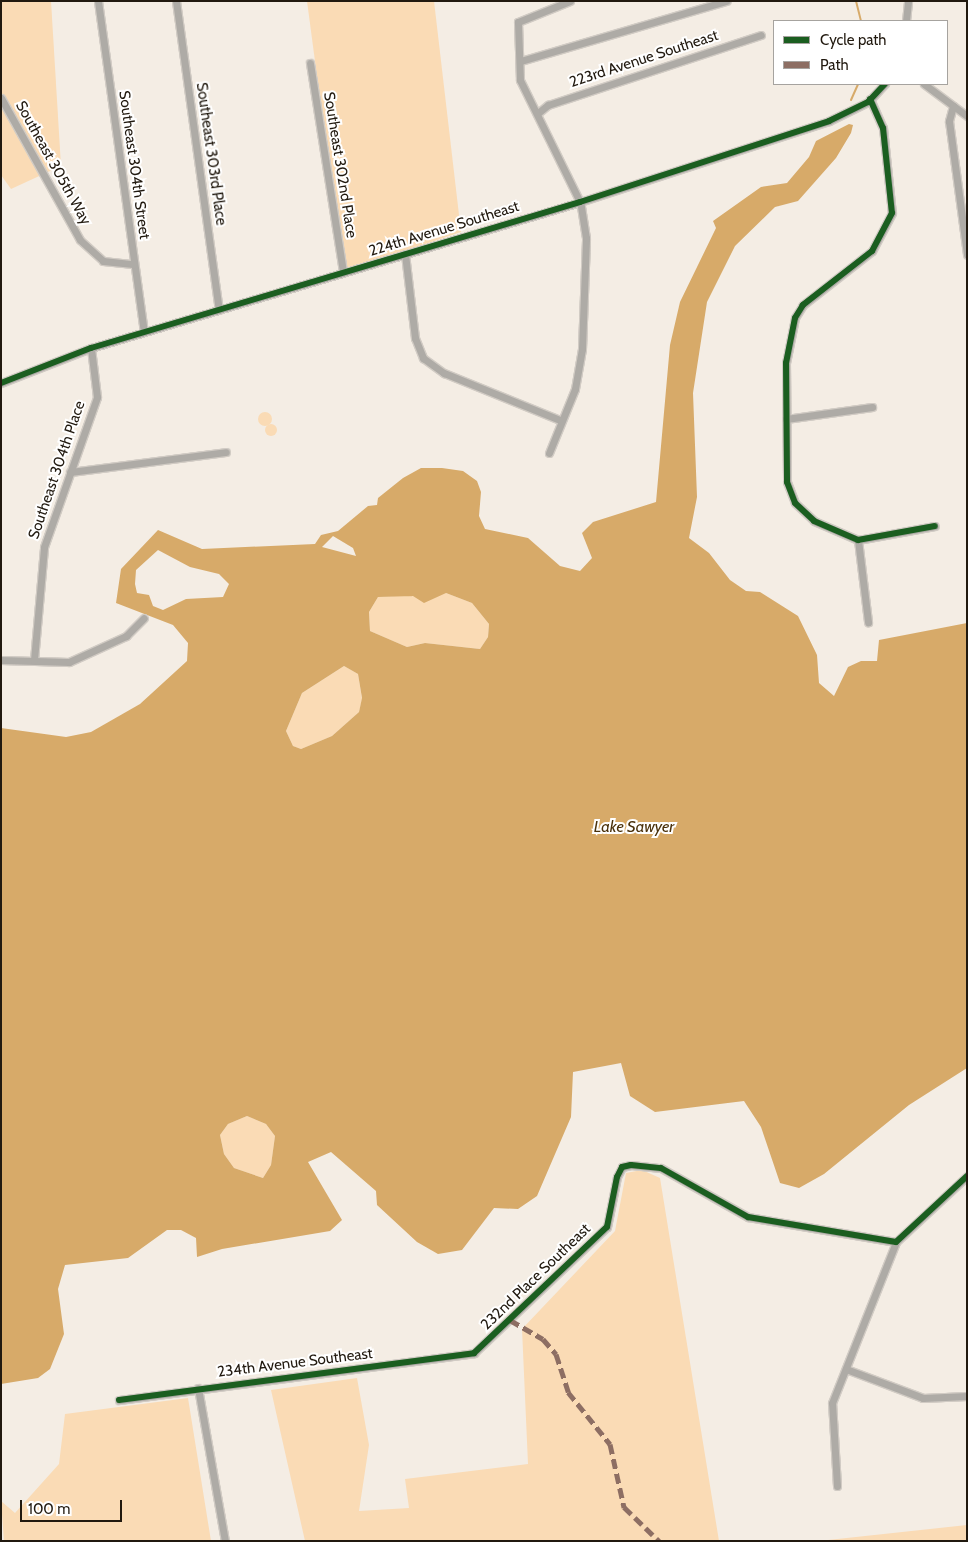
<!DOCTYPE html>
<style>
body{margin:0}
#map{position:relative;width:968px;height:1542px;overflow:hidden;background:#f4ede4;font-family:Cabin,sans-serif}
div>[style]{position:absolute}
.green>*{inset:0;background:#fadbb5}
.round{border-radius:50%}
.water>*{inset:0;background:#d7aa69}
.stream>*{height:2px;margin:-1px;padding:0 1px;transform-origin:1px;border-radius:1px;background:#d7aa69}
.roads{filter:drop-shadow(1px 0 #d1cbc4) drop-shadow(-1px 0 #d1cbc4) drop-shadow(0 1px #d1cbc4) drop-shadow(0 -1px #d1cbc4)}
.minor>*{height:7px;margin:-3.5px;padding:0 3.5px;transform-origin:3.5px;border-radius:3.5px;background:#aeaba6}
.quiet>*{height:5px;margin-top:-2.5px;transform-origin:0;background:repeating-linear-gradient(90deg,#8d6e63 0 10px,transparent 0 15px)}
.cycleway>*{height:6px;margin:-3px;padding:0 3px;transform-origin:3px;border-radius:3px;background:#1b5e20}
span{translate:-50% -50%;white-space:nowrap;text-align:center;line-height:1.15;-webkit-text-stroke:4px #fff;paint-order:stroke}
.street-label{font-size:15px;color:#21190f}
.water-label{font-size:16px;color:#4a310b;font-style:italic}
.frame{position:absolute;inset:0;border:2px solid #21190f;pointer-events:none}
.legend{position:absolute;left:773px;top:20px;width:175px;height:65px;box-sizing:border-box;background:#fff;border:1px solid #a6a39f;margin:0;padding:6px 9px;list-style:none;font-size:15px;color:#21190f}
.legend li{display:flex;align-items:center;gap:10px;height:25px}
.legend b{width:25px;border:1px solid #a6a39f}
.scale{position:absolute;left:20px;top:1500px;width:102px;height:22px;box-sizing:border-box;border:2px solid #21190f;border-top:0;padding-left:6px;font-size:15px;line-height:18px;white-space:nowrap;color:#21190f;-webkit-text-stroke:4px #fff;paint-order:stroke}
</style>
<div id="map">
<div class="green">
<i style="clip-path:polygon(1px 1px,51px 1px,61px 166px,11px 189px,1px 175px)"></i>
<i style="clip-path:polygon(307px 1px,434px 1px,461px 232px,343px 272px)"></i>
<i class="round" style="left:258px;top:412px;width:14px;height:14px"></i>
<i class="round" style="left:265px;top:424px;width:12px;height:12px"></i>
<i style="clip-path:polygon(446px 593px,472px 603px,489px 624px,488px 637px,480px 649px,425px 643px,407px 647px,370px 631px,369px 612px,378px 597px)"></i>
<i style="clip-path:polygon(344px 666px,358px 674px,362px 699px,359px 712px,332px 736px,301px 749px,293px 746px,286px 731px,302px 693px)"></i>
<i style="clip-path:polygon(247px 1116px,266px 1124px,275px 1136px,271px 1165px,263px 1178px,234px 1168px,224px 1154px,220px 1135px,228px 1124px)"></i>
<i style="clip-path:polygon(642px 1170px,660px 1178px,719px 1541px,305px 1541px,271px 1390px,357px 1378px,369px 1445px,359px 1511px,409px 1508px,405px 1479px,528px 1464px,522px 1329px,615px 1231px,626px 1173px)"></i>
<i style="clip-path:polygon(188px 1398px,211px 1541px,4px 1541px,1px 1501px,15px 1513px,59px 1464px,65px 1414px)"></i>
<i style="clip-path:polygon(967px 1525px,967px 1541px,819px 1541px)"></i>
</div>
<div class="water">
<i style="clip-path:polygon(evenodd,849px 124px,853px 125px,851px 133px,836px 158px,798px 201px,775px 207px,735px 246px,707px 302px,693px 393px,697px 497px,689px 538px,709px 553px,730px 580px,746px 591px,760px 592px,798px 616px,817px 655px,819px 683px,834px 696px,848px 667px,861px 661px,877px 661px,879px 640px,967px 623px,967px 1068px,909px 1105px,824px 1174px,799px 1188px,780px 1183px,761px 1127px,744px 1101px,655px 1112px,630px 1096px,621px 1063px,573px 1072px,571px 1117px,537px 1196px,518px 1209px,494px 1208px,462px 1250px,438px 1254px,417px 1242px,377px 1205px,376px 1191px,331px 1152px,308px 1162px,342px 1220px,330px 1231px,222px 1249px,197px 1257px,196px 1238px,181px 1230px,167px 1230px,128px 1258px,65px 1265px,58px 1289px,64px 1334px,50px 1369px,38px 1378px,1px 1384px,1px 728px,66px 737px,91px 732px,140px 704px,187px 661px,188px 643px,173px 625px,116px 603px,121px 569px,158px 530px,202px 549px,315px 544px,321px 535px,338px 531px,368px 506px,377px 505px,378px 498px,403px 478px,421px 468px,442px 468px,463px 471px,477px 481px,481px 492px,479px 516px,485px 529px,528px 538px,560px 566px,580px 571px,592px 558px,582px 533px,593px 522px,656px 502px,670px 345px,680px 302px,716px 228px,713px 221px,761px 187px,787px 183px,809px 157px,816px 141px,849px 124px,333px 536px,353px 548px,356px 556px,322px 547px,333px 536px,849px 124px,158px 550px,190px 567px,219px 574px,229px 584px,223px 597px,186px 599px,163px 610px,153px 606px,149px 595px,137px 593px,135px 584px,136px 570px,158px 550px,849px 124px,446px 593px,472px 603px,489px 624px,488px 637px,480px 649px,425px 643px,407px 647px,370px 631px,369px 612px,378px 597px,413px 596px,424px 603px,446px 593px,849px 124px,344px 666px,358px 674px,362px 698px,359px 712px,332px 736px,301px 749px,293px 746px,286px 731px,302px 693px,344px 666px,849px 124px,247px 1116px,266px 1124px,275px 1136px,271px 1165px,263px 1178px,234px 1168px,224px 1154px,220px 1135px,228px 1124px,247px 1116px)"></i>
</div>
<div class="stream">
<i style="left:856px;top:1px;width:21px;rotate:76deg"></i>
<i style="left:851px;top:100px;width:17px;rotate:-66deg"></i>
</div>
<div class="roads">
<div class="minor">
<i style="left:98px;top:1px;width:334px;rotate:82.1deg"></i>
<i style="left:176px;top:1px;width:312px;rotate:82.1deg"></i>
<i style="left:906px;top:21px;width:20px;rotate:-84deg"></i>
<i style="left:521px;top:61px;width:214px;rotate:-16.3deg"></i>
<i style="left:310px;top:63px;width:212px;rotate:81deg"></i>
<i style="left:924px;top:84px;width:54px;rotate:36.7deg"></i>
<i style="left:1px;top:98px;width:162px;rotate:60.9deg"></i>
<i style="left:80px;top:240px;width:31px;rotate:42deg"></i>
<i style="left:103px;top:261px;width:30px;rotate:6deg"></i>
<i style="left:870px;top:99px;width:32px;rotate:66deg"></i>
<i style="left:883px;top:128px;width:85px;rotate:84deg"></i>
<i style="left:892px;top:213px;width:43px;rotate:117.8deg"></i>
<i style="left:872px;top:251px;width:88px;rotate:142deg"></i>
<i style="left:803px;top:305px;width:15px;rotate:122deg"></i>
<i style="left:795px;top:318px;width:46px;rotate:101.3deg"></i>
<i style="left:786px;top:363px;width:119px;rotate:89.5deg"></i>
<i style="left:787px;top:482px;width:22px;rotate:69deg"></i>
<i style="left:795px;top:503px;width:26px;rotate:43deg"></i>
<i style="left:814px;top:521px;width:48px;rotate:23.4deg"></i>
<i style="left:858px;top:540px;width:78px;rotate:-10.3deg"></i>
<i style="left:953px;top:106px;width:16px;rotate:105deg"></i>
<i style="left:949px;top:121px;width:135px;rotate:82.3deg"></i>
<i style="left:538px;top:113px;width:13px;rotate:-39deg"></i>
<i style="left:548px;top:105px;width:224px;rotate:-18.2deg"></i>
<i style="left:405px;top:254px;width:85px;rotate:83.2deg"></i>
<i style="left:415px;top:338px;width:22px;rotate:68deg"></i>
<i style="left:423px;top:358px;width:26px;rotate:36deg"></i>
<i style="left:444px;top:373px;width:127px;rotate:22.1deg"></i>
<i style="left:1px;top:383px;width:97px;rotate:-21.3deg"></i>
<i style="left:91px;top:348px;width:510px;rotate:-16.62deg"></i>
<i style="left:580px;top:202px;width:262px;rotate:-18deg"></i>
<i style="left:829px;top:121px;width:43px;rotate:-26deg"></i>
<i style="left:868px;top:102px;width:25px;rotate:-47deg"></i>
<i style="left:786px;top:419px;width:87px;rotate:-7.9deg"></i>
<i style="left:549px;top:453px;width:69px;rotate:-67.9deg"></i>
<i style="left:575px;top:389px;width:41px;rotate:-80.1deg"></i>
<i style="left:582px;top:349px;width:111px;rotate:-87.9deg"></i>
<i style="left:586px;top:238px;width:36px;rotate:-99deg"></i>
<i style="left:580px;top:202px;width:136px;rotate:-116.2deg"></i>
<i style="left:520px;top:80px;width:58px;rotate:-92deg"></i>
<i style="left:518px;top:22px;width:56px;rotate:-22deg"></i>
<i style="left:70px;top:472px;width:157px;rotate:-7.3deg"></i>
<i style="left:858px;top:540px;width:83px;rotate:83deg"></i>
<i style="left:1px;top:660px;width:68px;rotate:1.7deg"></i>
<i style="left:69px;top:662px;width:63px;rotate:-24.5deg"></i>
<i style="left:126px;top:636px;width:25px;rotate:-45deg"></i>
<i style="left:34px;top:660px;width:113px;rotate:-84.9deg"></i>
<i style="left:44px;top:547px;width:159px;rotate:-70.5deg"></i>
<i style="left:97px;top:397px;width:49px;rotate:-97deg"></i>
<i style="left:846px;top:1369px;width:82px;rotate:20.6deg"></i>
<i style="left:923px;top:1398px;width:44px;rotate:-2.6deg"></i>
<i style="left:198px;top:1388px;width:155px;rotate:80deg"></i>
<i style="left:119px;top:1400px;width:358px;rotate:-7.5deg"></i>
<i style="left:474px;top:1353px;width:183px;rotate:-43.5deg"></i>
<i style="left:607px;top:1227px;width:51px;rotate:-78.7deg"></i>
<i style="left:617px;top:1177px;width:11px;rotate:-63deg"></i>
<i style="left:622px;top:1167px;width:9px;rotate:-13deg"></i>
<i style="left:631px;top:1165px;width:30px;rotate:6deg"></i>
<i style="left:661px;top:1168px;width:100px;rotate:29.4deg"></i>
<i style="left:748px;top:1217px;width:150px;rotate:9.6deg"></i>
<i style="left:896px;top:1242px;width:97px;rotate:-42.9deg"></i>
<i style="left:837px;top:1486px;width:83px;rotate:-93.4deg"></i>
<i style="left:832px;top:1403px;width:173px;rotate:-68.3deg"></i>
</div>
</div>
<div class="quiet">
<i style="left:510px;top:1320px;width:38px;rotate:30deg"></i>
<i style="left:543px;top:1339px;width:20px;rotate:49deg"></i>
<i style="left:556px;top:1354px;width:40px;rotate:72deg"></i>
<i style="left:568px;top:1392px;width:67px;rotate:51.1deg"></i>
<i style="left:610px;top:1444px;width:65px;rotate:77.5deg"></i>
<i style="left:624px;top:1507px;width:49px;rotate:44.2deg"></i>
</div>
<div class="cycleway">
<i style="left:870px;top:99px;width:32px;rotate:66deg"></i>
<i style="left:883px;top:128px;width:85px;rotate:84deg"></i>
<i style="left:892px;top:213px;width:43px;rotate:117.8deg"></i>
<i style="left:872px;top:251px;width:88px;rotate:142deg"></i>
<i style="left:803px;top:305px;width:15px;rotate:122deg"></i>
<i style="left:795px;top:318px;width:46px;rotate:101.3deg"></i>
<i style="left:786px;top:363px;width:119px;rotate:89.5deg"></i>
<i style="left:787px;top:482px;width:22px;rotate:69deg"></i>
<i style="left:795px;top:503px;width:26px;rotate:43deg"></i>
<i style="left:814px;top:521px;width:48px;rotate:23.4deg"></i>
<i style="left:858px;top:540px;width:78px;rotate:-10.3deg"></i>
<i style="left:1px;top:383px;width:97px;rotate:-21.3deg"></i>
<i style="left:91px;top:348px;width:510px;rotate:-16.62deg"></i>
<i style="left:580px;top:202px;width:262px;rotate:-18deg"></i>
<i style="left:829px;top:121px;width:43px;rotate:-26deg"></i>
<i style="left:868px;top:102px;width:25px;rotate:-47deg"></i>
<i style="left:119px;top:1400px;width:358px;rotate:-7.5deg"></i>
<i style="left:474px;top:1353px;width:183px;rotate:-43.5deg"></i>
<i style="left:607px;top:1227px;width:51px;rotate:-78.7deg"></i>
<i style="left:617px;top:1177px;width:11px;rotate:-63deg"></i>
<i style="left:622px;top:1167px;width:9px;rotate:-13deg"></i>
<i style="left:631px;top:1165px;width:30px;rotate:6deg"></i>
<i style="left:661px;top:1168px;width:100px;rotate:29.4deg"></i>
<i style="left:748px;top:1217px;width:150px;rotate:9.6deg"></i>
<i style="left:896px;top:1242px;width:97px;rotate:-42.9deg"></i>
</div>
<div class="street-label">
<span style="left:644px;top:59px;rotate:-18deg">223rd Avenue Southeast</span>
<span style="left:211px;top:154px;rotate:82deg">Southeast 303rd Place</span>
<span style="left:53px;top:163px;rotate:61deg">Southeast 305th Way</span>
<span style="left:134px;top:165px;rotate:82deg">Southeast 304th Street</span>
<span style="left:340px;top:165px;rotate:81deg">Southeast 302nd Place</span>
<span style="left:444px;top:229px;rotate:-17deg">224th Avenue Southeast</span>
<span style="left:57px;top:470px;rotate:-71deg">Southeast 304th Place</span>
<span style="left:536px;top:1277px;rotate:-44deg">232nd Place Southeast</span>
<span style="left:295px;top:1363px;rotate:-7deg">234th Avenue Southeast</span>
</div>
<div class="water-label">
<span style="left:634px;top:827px">Lake Sawyer</span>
</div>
<div class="frame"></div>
<ul class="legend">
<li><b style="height:6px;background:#1b5e20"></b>Cycle path</li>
<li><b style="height:6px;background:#8d6e63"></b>Path</li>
</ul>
<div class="scale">100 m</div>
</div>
